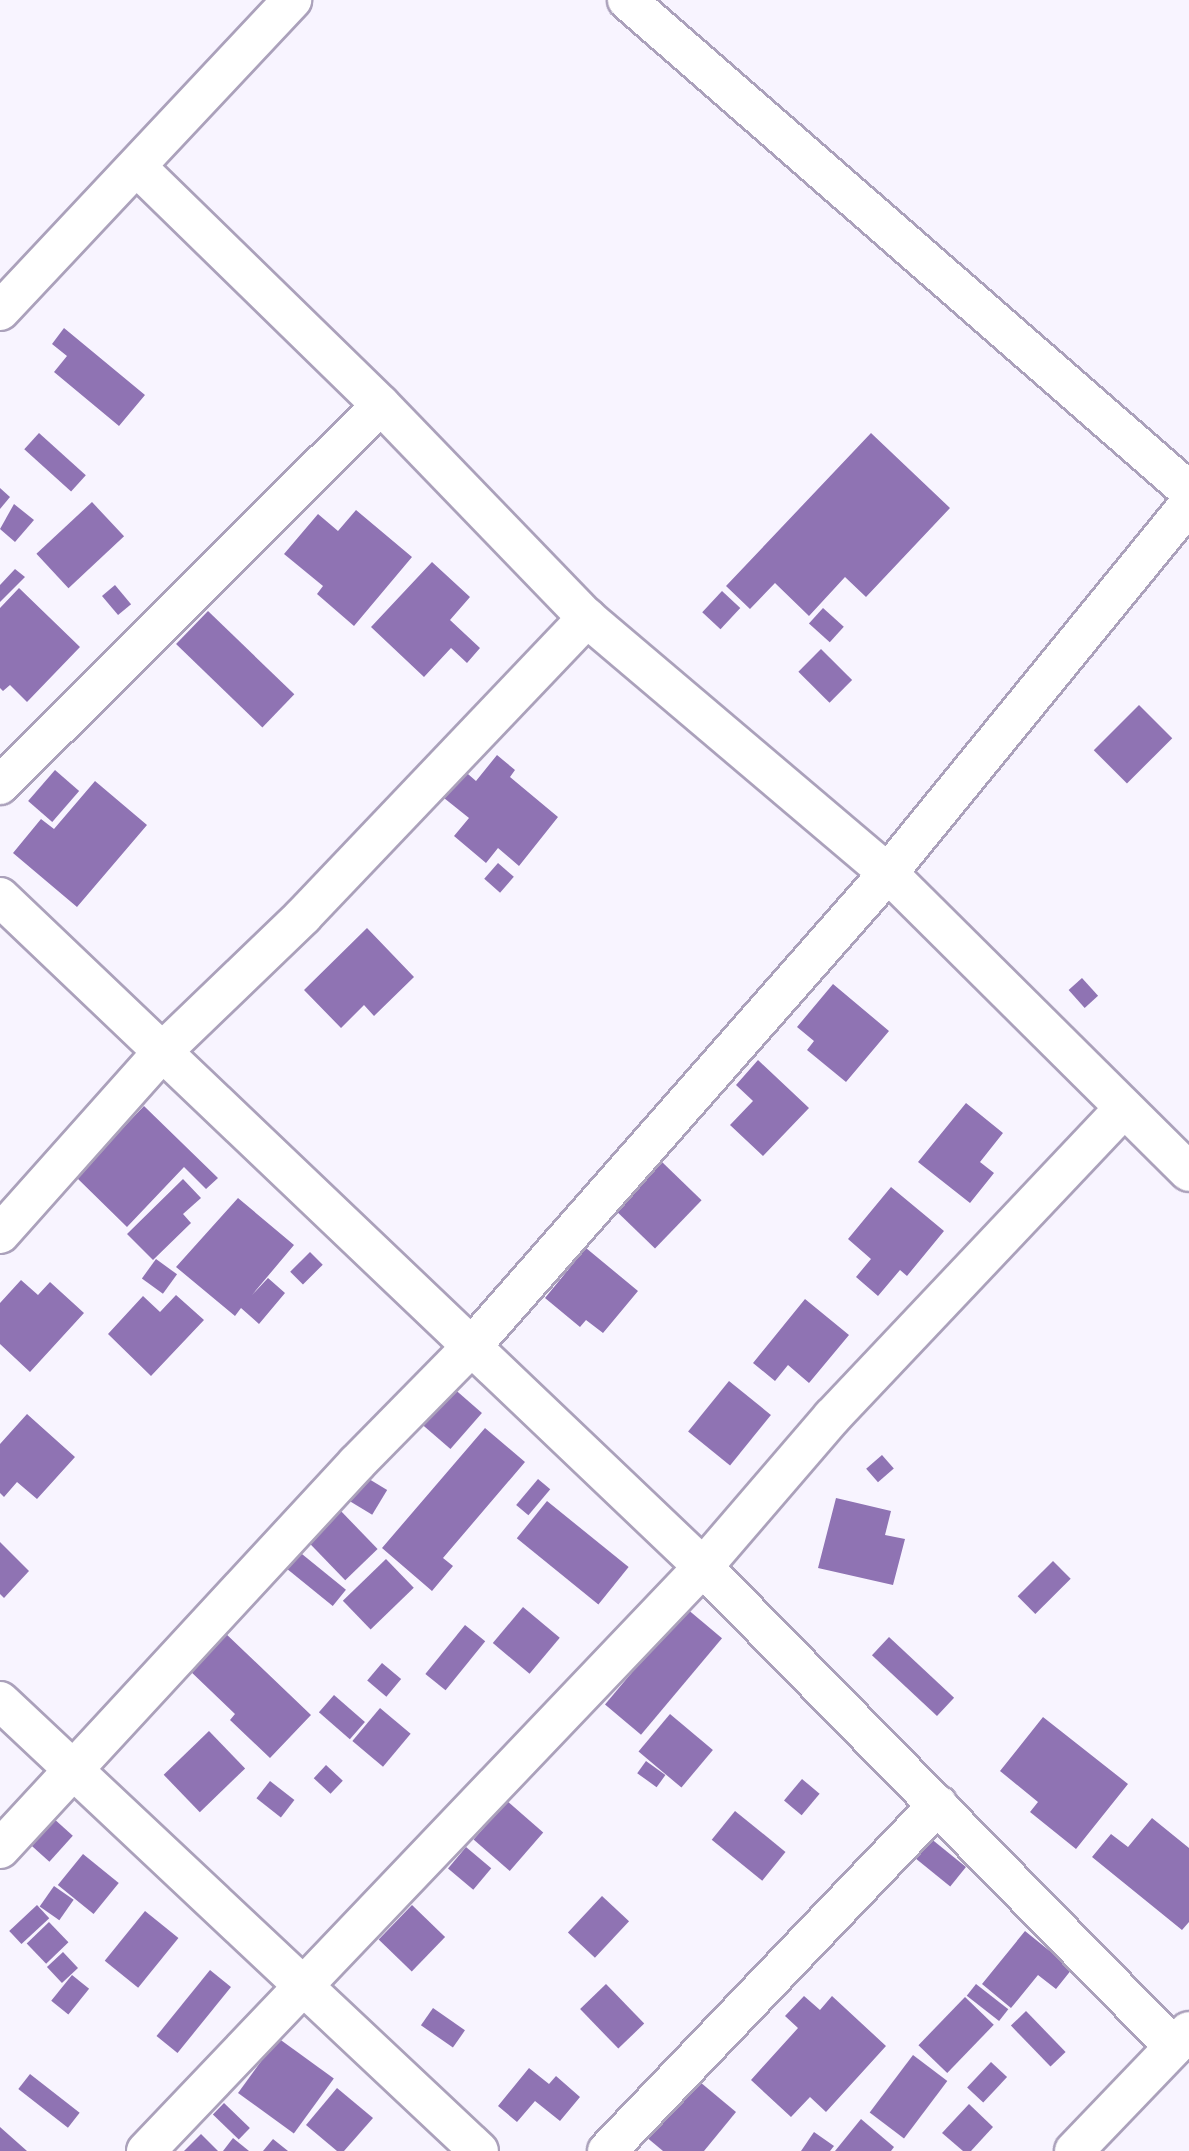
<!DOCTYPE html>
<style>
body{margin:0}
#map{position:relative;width:1189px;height:2151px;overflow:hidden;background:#f8f4ff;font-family:"Source Serif 4",serif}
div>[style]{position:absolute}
.building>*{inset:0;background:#8f73b3;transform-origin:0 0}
.roads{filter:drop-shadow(2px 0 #aba1bb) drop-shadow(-2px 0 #aba1bb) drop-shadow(0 2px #aba1bb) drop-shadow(0 -2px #aba1bb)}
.minor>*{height:38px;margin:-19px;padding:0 19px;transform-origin:19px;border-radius:19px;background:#fff}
span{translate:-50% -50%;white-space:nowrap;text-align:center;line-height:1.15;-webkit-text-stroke:7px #fff;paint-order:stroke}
</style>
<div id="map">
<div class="building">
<i style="clip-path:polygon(64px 328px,145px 395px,119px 426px,54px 372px,67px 356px,52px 344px)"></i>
<i style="left:39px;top:433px;width:63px;height:22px;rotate:42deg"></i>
<i style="clip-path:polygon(871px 433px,950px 508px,866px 597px,845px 577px,809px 616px,775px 583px,750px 609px,726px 586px)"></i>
<i style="clip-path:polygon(0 488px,10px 497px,0 509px)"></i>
<i style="left:92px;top:502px;width:47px;height:76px;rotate:47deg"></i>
<i style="clip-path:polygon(14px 504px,34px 520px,15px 542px,0 529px)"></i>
<i style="clip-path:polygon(356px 510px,412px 557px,354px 626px,317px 594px,323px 586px,284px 554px,318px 514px,338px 531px)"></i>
<i style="clip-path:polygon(432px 562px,470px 597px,450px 620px,480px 648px,467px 663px,451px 648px,424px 677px,371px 627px)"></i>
<i style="clip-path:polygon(15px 569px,25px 577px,0 602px,0 585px)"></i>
<i style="left:115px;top:585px;width:25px;height:17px;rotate:50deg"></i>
<i style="clip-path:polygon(19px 588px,80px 647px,27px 702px,10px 685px,3px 691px,0 688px,0 608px)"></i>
<i style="left:722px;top:591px;width:25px;height:29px;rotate:43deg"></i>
<i style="left:823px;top:608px;width:28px;height:21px;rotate:42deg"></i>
<i style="left:208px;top:611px;width:120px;height:46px;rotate:44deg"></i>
<i style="left:821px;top:649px;width:44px;height:32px;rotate:45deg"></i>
<i style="left:1139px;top:705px;width:47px;height:64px;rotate:45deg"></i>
<i style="clip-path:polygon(497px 755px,515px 770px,510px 777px,558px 817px,519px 866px,498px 848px,486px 863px,454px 836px,469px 818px,439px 794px,461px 768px,476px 781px)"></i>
<i style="left:55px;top:770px;width:32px;height:41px;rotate:41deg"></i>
<i style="clip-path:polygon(95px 781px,147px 825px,77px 907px,13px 853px,41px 819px,54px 829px)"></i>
<i style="left:498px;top:863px;width:21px;height:21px;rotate:41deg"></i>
<i style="clip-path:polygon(367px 928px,414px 977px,374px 1016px,364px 1005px,341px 1028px,304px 990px)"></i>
<i style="left:1082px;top:978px;width:24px;height:18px;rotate:48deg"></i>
<i style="clip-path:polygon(833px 984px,889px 1031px,846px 1082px,807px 1050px,814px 1041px,797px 1027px)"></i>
<i style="clip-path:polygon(758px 1060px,809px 1108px,763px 1156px,730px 1125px,753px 1101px,736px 1085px)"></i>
<i style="clip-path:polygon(966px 1103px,1003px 1133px,980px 1162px,994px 1173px,970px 1203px,918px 1162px)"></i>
<i style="clip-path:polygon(144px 1106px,218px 1178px,206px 1189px,184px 1167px,127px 1227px,76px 1177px)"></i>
<i style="left:662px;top:1162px;width:55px;height:67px;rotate:44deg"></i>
<i style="clip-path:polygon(183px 1179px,201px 1198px,183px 1214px,191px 1223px,153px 1260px,127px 1234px)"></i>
<i style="clip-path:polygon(891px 1187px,944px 1231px,907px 1276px,900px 1270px,878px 1296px,856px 1277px,871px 1259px,848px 1239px)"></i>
<i style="clip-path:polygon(238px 1198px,294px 1245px,252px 1295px,268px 1278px,285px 1293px,259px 1324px,241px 1308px,235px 1316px,176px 1267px)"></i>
<i style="clip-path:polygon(586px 1248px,638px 1291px,603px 1333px,586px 1320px,580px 1327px,545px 1298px)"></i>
<i style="left:310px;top:1252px;width:18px;height:28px;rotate:45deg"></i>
<i style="left:156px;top:1259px;width:26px;height:24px;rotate:36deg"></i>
<i style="clip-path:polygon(21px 1280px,38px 1295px,50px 1282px,84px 1313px,30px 1372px,0 1344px,0 1303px)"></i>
<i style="clip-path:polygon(176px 1295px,204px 1320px,151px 1376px,108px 1334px,143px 1296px,160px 1312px)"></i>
<i style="clip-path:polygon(805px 1299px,849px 1335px,809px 1383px,788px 1365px,775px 1381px,753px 1363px)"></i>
<i style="left:729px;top:1381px;width:54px;height:65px;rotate:39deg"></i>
<i style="left:451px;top:1386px;width:41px;height:48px;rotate:41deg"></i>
<i style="clip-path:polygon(27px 1414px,75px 1457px,37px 1499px,17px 1482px,4px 1497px,0 1493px,0 1444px)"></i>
<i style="clip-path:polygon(485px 1428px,525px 1462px,443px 1558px,453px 1566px,432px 1591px,382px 1548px)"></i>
<i style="left:882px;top:1455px;width:18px;height:21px;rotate:49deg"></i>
<i style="left:364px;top:1476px;width:27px;height:29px;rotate:31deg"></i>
<i style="left:538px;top:1479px;width:16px;height:34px;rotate:40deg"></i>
<i style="clip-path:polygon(836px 1498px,891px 1511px,885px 1535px,905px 1539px,893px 1585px,818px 1568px)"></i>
<i style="left:547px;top:1501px;width:105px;height:48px;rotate:39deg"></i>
<i style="left:338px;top:1508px;width:57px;height:45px;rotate:46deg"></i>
<i style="clip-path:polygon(0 1542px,29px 1571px,4px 1598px,0 1594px)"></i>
<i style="left:297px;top:1550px;width:63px;height:21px;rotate:39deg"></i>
<i style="left:386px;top:1559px;width:40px;height:60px;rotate:46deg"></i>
<i style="left:1053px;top:1561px;width:25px;height:50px;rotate:45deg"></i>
<i style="left:523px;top:1607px;width:48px;height:47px;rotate:40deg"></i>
<i style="left:686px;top:1608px;width:47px;height:126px;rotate:40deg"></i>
<i style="left:465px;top:1625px;width:26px;height:63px;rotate:39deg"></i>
<i style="clip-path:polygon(223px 1631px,311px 1715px,270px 1758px,230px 1720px,235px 1714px,187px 1668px)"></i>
<i style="left:889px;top:1637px;width:89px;height:25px;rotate:43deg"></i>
<i style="left:382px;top:1663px;width:25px;height:23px;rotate:40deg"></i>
<i style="left:334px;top:1695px;width:41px;height:23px;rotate:41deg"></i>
<i style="left:380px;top:1708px;width:40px;height:43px;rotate:40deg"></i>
<i style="left:670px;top:1714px;width:56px;height:49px;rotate:40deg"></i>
<i style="clip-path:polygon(1043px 1717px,1128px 1784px,1076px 1849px,1030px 1812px,1038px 1802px,1000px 1771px)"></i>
<i style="left:209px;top:1731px;width:52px;height:63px;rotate:46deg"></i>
<i style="left:646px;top:1761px;width:24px;height:15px;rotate:36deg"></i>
<i style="left:326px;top:1765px;width:23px;height:18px;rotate:43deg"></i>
<i style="left:802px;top:1779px;width:23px;height:28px;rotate:40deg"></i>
<i style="left:270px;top:1781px;width:31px;height:22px;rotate:38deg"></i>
<i style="left:507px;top:1801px;width:48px;height:51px;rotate:41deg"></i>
<i style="left:735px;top:1811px;width:65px;height:37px;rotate:39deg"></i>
<i style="left:52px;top:1817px;width:28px;height:35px;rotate:42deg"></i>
<i style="clip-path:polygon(1152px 1818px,1189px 1848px,1189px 1922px,1182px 1930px,1092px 1857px,1111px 1834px,1128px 1847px)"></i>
<i style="left:924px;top:1833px;width:54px;height:25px;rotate:39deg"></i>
<i style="left:466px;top:1847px;width:33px;height:28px;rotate:40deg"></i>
<i style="left:83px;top:1854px;width:46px;height:40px;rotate:39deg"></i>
<i style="left:54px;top:1886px;width:24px;height:25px;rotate:35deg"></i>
<i style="left:602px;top:1896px;width:37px;height:50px;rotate:43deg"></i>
<i style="left:37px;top:1905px;width:18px;height:38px;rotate:47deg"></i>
<i style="left:412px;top:1905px;width:46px;height:48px;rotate:44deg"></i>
<i style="left:145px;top:1911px;width:43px;height:64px;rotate:39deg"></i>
<i style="left:49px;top:1922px;width:28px;height:31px;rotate:46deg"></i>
<i style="clip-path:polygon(1025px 1931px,1072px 1969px,1056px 1989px,1038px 1975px,1011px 2008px,982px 1984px)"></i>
<i style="left:63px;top:1952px;width:22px;height:22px;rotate:47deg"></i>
<i style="left:210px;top:1970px;width:27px;height:85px;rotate:39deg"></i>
<i style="left:72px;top:1975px;width:22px;height:33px;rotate:39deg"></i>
<i style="left:606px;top:1984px;width:55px;height:36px;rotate:46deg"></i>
<i style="left:976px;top:1984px;width:41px;height:15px;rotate:38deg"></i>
<i style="clip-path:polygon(804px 1996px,820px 2010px,832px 1996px,886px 2046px,826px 2112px,810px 2097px,791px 2117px,751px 2080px,798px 2028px,785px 2016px)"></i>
<i style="left:965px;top:1997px;width:40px;height:67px;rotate:44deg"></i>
<i style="left:433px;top:2008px;width:39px;height:21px;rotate:35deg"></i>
<i style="left:1026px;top:2011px;width:57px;height:21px;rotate:46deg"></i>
<i style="left:278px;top:2038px;width:69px;height:68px;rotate:36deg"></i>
<i style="left:913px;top:2055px;width:43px;height:72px;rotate:37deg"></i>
<i style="left:991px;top:2062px;width:22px;height:35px;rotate:43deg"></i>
<i style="clip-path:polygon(529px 2068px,549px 2084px,556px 2076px,580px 2097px,560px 2121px,535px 2101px,517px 2122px,498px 2106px)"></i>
<i style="left:30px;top:2074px;width:63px;height:19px;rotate:38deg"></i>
<i style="clip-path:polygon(694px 2077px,736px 2112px,704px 2151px,663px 2151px,645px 2136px)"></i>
<i style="clip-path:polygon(337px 2088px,373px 2118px,344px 2151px,337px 2151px,306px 2125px)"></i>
<i style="left:224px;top:2103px;width:36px;height:16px;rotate:44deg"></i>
<i style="clip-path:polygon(969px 2104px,993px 2127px,971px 2151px,963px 2151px,942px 2133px)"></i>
<i style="clip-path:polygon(861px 2119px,894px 2147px,891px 2151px,835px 2151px)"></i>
<i style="clip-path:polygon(0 2127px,27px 2151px,0 2151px)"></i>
<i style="clip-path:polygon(814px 2132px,834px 2146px,830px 2151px,801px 2151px)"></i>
<i style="clip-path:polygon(201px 2134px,218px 2151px,184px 2151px)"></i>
<i style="clip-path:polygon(233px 2138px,249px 2151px,223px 2151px)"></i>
<i style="clip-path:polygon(273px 2139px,288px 2151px,263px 2151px)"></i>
</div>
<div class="roads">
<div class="minor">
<i style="left:627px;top:0;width:746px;rotate:41.14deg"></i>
<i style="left:137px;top:167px;width:341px;rotate:44.3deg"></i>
<i style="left:381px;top:405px;width:296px;rotate:46deg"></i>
<i style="left:587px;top:618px;width:394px;rotate:40.3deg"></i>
<i style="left:888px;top:873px;width:424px;rotate:44.8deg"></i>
<i style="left:0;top:311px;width:427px;rotate:-46.8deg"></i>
<i style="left:0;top:785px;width:538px;rotate:-44.92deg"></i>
<i style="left:0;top:897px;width:971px;rotate:43.62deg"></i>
<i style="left:703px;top:1567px;width:672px;rotate:45.54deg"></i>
<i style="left:0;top:1234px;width:248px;rotate:-48.3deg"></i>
<i style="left:165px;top:1049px;width:192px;rotate:-43.9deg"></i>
<i style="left:303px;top:916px;width:412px;rotate:-46.4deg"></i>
<i style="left:0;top:1701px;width:657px;rotate:43.21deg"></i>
<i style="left:0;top:1849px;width:526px;rotate:-47.24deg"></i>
<i style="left:357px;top:1463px;width:164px;rotate:-45.5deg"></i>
<i style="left:472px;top:1346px;width:630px;rotate:-48.67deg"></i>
<i style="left:888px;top:873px;width:476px;rotate:-50.8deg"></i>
<i style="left:146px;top:2151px;width:807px;rotate:-46.36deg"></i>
<i style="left:703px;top:1567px;width:198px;rotate:-49.3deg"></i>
<i style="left:832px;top:1417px;width:425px;rotate:-46.6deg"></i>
<i style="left:607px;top:2151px;width:479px;rotate:-46.3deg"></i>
<i style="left:1074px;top:2151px;width:166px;rotate:-46.2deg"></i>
</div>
</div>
</div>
